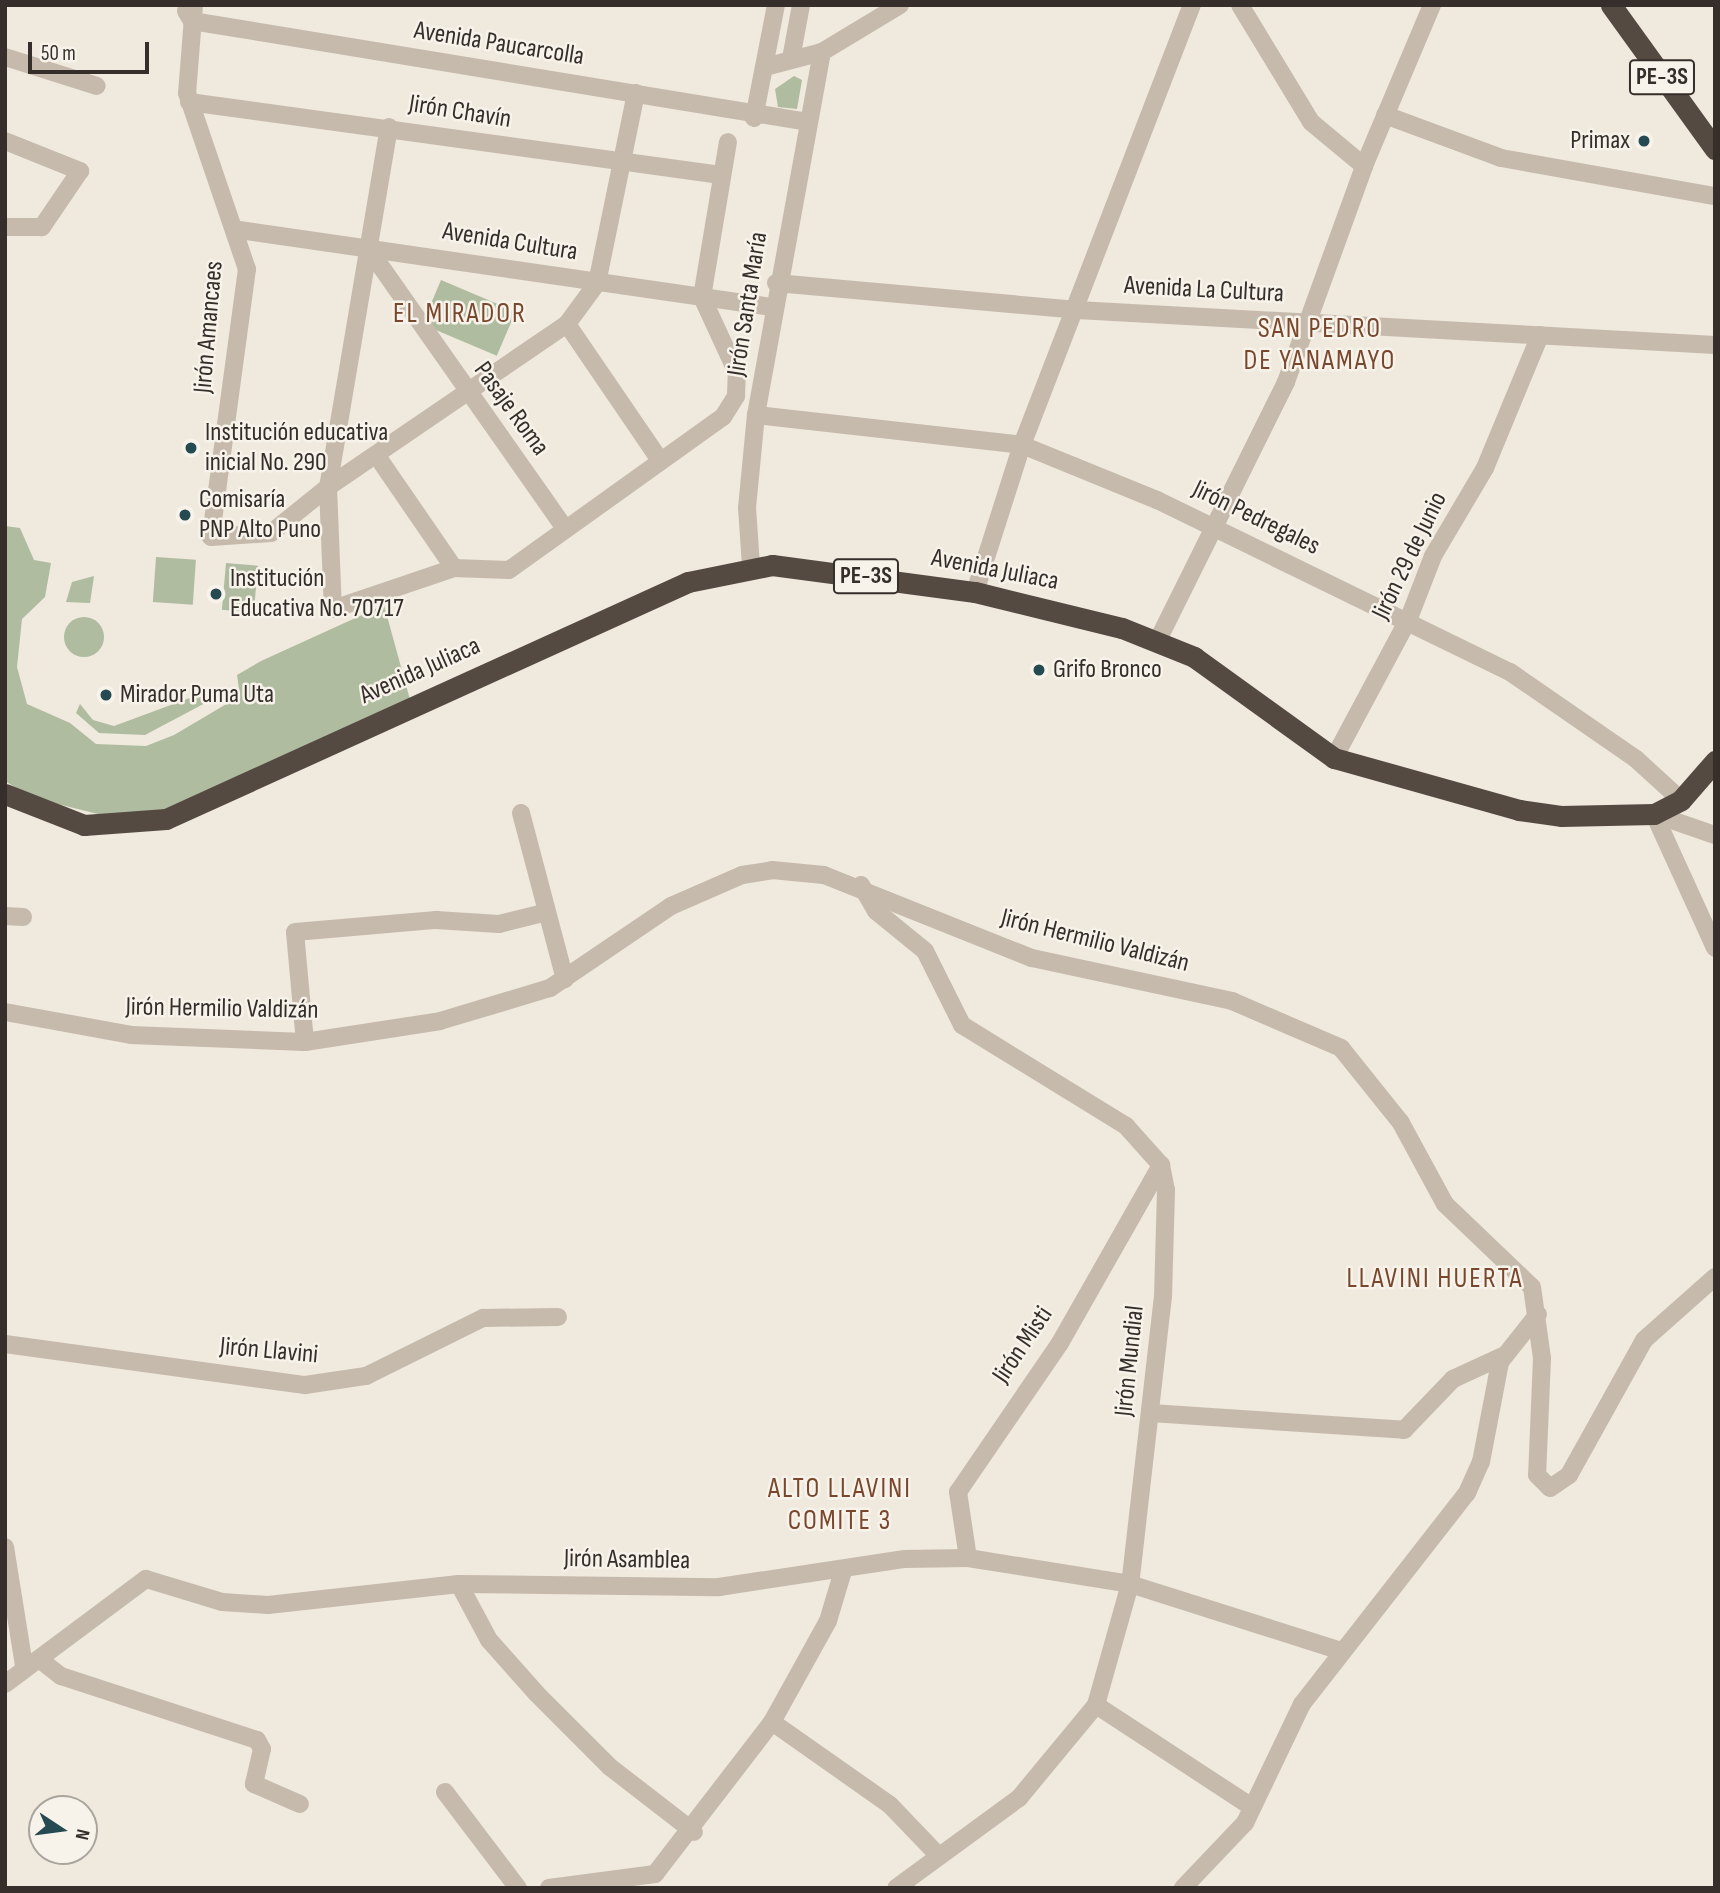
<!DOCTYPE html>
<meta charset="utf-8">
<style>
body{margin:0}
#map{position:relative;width:1720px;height:1893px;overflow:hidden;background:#efe9de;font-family:"Sofia Sans Condensed",sans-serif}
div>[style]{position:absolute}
.green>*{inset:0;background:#b0bca0;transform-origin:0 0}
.round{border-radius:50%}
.minor>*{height:18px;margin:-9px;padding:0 9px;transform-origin:9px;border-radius:9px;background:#c6baac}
.highway>*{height:21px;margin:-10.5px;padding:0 10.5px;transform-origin:10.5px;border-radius:10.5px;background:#554a42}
.dots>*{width:19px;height:19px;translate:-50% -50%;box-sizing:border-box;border:4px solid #f7f3ea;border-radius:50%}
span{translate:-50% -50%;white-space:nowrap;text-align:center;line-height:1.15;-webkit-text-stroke:5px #f7f3ea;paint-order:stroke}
.shield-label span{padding:2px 5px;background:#f7f3ea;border:2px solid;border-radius:5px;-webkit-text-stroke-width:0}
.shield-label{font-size:24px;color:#352e2a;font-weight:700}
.street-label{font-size:26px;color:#352e2a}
.poi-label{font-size:26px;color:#352e2a}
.right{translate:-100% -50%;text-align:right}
.left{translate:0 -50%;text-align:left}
.neighbourhood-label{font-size:28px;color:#79472d;letter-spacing:2px}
.frame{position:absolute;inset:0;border:7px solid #352e2a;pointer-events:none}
.north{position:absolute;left:28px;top:1795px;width:70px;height:70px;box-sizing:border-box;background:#f7f3ea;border:2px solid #a9a49d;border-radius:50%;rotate:103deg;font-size:19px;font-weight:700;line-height:28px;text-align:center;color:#352e2a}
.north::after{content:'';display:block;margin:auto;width:24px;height:32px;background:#254a51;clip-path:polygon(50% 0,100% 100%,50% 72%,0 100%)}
.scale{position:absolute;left:28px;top:42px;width:121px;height:32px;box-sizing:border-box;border:4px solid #352e2a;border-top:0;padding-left:9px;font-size:21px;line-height:24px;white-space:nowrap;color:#352e2a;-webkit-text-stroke:5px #f7f3ea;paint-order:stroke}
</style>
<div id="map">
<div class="green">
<i style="clip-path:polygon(794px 76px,802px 80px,797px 109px,778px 107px,775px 89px)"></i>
<i style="left:441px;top:280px;width:81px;height:48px;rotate:23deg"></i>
<i style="clip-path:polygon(5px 526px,20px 528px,34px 560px,51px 563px,45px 597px,22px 619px,17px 667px,27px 704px,70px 723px,96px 744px,146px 746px,174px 735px,240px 696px,237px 675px,261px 661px,384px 605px,412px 707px,171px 810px,110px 817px,33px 798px,5px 781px)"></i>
<i style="left:156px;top:557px;width:40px;height:45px;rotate:4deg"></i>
<i style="left:226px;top:563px;width:32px;height:47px;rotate:5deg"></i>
<i style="clip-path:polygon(94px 576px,90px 603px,66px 602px,72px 582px)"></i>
<i class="round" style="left:64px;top:617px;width:40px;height:40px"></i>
<i style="clip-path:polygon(206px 692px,226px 692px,145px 735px,99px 733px,76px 713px,80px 704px,93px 720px,114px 726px)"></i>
</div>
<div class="minor">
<i style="left:194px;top:5px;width:88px;rotate:94.5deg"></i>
<i style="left:187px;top:93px;width:186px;rotate:71.2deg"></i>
<i style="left:247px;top:269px;width:270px;rotate:97.7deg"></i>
<i style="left:211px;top:537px;width:60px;rotate:-3.8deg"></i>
<i style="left:271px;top:533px;width:73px;rotate:-38.9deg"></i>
<i style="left:328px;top:487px;width:289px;rotate:-34.3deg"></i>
<i style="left:567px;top:324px;width:51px;rotate:-53.8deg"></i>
<i style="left:597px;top:283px;width:194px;rotate:-78.4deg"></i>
<i style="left:1240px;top:5px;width:137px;rotate:58.7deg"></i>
<i style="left:1311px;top:122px;width:69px;rotate:39.7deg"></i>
<i style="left:186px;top:11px;width:12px;rotate:59deg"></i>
<i style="left:192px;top:21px;width:624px;rotate:9.31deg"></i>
<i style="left:5px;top:57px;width:96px;rotate:17.5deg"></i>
<i style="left:791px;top:59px;width:55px;rotate:-79.5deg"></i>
<i style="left:765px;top:67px;width:59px;rotate:-14.7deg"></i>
<i style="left:822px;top:52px;width:91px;rotate:-31.1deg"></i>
<i style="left:189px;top:102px;width:537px;rotate:7.81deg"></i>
<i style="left:1385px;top:115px;width:124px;rotate:20.3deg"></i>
<i style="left:1501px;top:158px;width:217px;rotate:10.1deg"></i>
<i style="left:754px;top:118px;width:115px;rotate:-79deg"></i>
<i style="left:389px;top:127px;width:365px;rotate:99.6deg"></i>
<i style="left:328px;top:487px;width:122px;rotate:87.7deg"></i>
<i style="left:333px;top:609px;width:128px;rotate:-18.7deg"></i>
<i style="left:454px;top:568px;width:55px;rotate:2.1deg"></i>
<i style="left:509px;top:570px;width:263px;rotate:-35.6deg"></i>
<i style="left:723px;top:417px;width:25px;rotate:-58deg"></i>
<i style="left:736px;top:396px;width:23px;rotate:-88deg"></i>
<i style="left:737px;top:373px;width:84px;rotate:-114.7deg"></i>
<i style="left:702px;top:297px;width:157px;rotate:-80.5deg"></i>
<i style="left:5px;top:141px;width:81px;rotate:21.8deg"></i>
<i style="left:80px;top:171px;width:68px;rotate:124.2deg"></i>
<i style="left:42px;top:227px;width:37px;rotate:180deg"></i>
<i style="left:239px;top:230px;width:539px;rotate:8.22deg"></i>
<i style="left:370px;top:251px;width:337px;rotate:54.9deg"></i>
<i style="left:776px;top:283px;width:302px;rotate:5.1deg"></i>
<i style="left:1077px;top:310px;width:639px;rotate:3.14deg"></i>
<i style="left:567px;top:324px;width:163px;rotate:55.7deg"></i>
<i style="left:756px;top:415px;width:268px;rotate:6.4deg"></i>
<i style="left:1022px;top:445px;width:146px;rotate:22.2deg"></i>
<i style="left:1157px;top:500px;width:393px;rotate:26deg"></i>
<i style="left:1510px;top:672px;width:153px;rotate:34.6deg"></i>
<i style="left:1636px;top:759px;width:61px;rotate:42.3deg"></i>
<i style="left:377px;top:456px;width:136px;rotate:55.5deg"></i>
<i style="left:751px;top:566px;width:58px;rotate:-93.9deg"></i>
<i style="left:747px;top:508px;width:93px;rotate:-84.5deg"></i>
<i style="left:756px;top:415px;width:369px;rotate:-79.7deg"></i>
<i style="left:975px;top:592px;width:154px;rotate:-72.3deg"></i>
<i style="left:1022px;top:445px;width:472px;rotate:-68.9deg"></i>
<i style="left:1158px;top:640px;width:288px;rotate:-63.6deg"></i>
<i style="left:1286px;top:382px;width:230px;rotate:-70.1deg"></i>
<i style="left:1364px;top:166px;width:175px;rotate:-67.1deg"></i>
<i style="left:1334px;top:758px;width:159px;rotate:-61.8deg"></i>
<i style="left:1409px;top:618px;width:66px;rotate:-68.8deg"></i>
<i style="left:1433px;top:556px;width:102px;rotate:-59.4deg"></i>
<i style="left:1485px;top:468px;width:144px;rotate:-67.5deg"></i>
<i style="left:521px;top:813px;width:172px;rotate:75.2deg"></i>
<i style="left:1654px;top:814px;width:147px;rotate:65.5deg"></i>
<i style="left:1654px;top:814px;width:65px;rotate:19deg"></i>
<i style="left:861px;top:885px;width:30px;rotate:60deg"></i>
<i style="left:876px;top:911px;width:63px;rotate:39.2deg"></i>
<i style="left:925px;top:951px;width:83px;rotate:63.4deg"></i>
<i style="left:962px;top:1025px;width:193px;rotate:31.6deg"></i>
<i style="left:1126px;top:1126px;width:52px;rotate:48.1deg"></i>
<i style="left:1161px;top:1165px;width:25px;rotate:79deg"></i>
<i style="left:1166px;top:1190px;width:106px;rotate:91.6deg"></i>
<i style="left:1163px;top:1296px;width:290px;rotate:96.5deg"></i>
<i style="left:1130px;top:1584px;width:126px;rotate:105.7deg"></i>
<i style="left:1096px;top:1705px;width:121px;rotate:129.6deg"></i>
<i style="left:1019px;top:1798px;width:152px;rotate:143.8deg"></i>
<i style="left:5px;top:916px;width:18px;rotate:3deg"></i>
<i style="left:5px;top:1012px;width:128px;rotate:10.3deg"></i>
<i style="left:131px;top:1035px;width:174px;rotate:2.3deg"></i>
<i style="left:305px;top:1042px;width:137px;rotate:-8.8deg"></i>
<i style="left:440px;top:1021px;width:115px;rotate:-16.7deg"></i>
<i style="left:550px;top:988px;width:146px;rotate:-34.1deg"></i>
<i style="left:671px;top:906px;width:77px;rotate:-23.6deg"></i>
<i style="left:742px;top:875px;width:30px;rotate:-9deg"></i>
<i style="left:772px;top:870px;width:52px;rotate:5.5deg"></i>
<i style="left:824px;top:875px;width:224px;rotate:21.8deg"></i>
<i style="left:1032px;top:958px;width:205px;rotate:12.1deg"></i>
<i style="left:1232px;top:1001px;width:119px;rotate:23.3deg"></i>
<i style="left:1341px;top:1048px;width:96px;rotate:51.3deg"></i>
<i style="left:1401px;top:1123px;width:92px;rotate:61.5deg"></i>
<i style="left:1445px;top:1204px;width:120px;rotate:43.7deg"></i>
<i style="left:1532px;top:1287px;width:72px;rotate:82deg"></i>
<i style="left:1542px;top:1358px;width:117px;rotate:92.4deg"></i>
<i style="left:1537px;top:1475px;width:18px;rotate:45deg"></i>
<i style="left:1550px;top:1488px;width:23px;rotate:-34deg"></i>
<i style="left:1569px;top:1475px;width:154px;rotate:-60.9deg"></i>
<i style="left:1644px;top:1340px;width:95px;rotate:-41.6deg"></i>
<i style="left:305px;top:1042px;width:110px;rotate:-95.2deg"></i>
<i style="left:295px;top:932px;width:142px;rotate:-4.9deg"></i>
<i style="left:436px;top:920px;width:63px;rotate:3.6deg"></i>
<i style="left:499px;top:924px;width:45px;rotate:-14deg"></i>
<i style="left:5px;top:1344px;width:303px;rotate:7.8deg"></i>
<i style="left:305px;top:1385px;width:62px;rotate:-8.4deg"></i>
<i style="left:366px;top:1376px;width:131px;rotate:-26.4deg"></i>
<i style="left:483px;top:1318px;width:75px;rotate:-0.8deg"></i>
<i style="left:1151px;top:1413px;width:254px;rotate:3.8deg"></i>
<i style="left:1404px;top:1430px;width:71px;rotate:-46.1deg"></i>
<i style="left:1453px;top:1379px;width:55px;rotate:-24.7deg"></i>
<i style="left:5px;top:1547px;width:121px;rotate:80.9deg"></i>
<i style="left:968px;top:1558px;width:67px;rotate:-98.6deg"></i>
<i style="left:958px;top:1492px;width:181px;rotate:-55.6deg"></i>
<i style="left:1060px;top:1343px;width:205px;rotate:-60.4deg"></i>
<i style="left:459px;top:1584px;width:64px;rotate:61.8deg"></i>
<i style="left:489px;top:1640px;width:72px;rotate:48.4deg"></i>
<i style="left:537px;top:1694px;width:103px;rotate:45deg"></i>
<i style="left:610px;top:1767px;width:106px;rotate:37.7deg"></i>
<i style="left:39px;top:1659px;width:28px;rotate:38deg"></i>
<i style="left:61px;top:1676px;width:206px;rotate:18.1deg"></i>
<i style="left:257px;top:1740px;width:10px;rotate:61deg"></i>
<i style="left:262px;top:1749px;width:36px;rotate:103deg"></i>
<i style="left:254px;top:1784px;width:50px;rotate:23.5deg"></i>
<i style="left:5px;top:1684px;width:176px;rotate:-36.7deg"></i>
<i style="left:146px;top:1579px;width:79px;rotate:16.8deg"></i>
<i style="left:222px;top:1602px;width:46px;rotate:3.7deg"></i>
<i style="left:268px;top:1605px;width:192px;rotate:-6.3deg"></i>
<i style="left:459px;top:1584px;width:260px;rotate:0.7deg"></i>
<i style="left:719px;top:1587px;width:188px;rotate:-8.6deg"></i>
<i style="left:905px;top:1559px;width:63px;rotate:-0.9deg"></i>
<i style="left:968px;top:1558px;width:164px;rotate:9.1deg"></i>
<i style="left:1130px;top:1584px;width:221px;rotate:17.6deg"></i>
<i style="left:1096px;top:1705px;width:186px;rotate:33.2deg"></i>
<i style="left:772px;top:1722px;width:144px;rotate:35.1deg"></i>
<i style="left:890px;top:1805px;width:66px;rotate:46.2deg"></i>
<i style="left:445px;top:1792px;width:121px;rotate:52.8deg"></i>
<i style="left:549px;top:1888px;width:107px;rotate:-7.5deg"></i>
<i style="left:655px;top:1874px;width:192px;rotate:-52.4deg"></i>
<i style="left:772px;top:1722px;width:115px;rotate:-61deg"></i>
<i style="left:828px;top:1621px;width:52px;rotate:-73.3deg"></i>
<i style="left:1183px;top:1888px;width:90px;rotate:-46.4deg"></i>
<i style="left:1245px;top:1823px;width:132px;rotate:-64.4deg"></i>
<i style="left:1302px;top:1704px;width:268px;rotate:-52deg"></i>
<i style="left:1467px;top:1493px;width:34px;rotate:-66deg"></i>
<i style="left:1481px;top:1462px;width:102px;rotate:-79.2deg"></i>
<i style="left:1500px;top:1362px;width:61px;rotate:-51.6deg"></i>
</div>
<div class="highway">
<i style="left:1611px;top:5px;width:178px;rotate:54.2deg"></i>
<i style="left:5px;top:794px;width:85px;rotate:21.4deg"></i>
<i style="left:84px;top:825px;width:82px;rotate:-4.2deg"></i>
<i style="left:166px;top:819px;width:573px;rotate:-24.42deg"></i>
<i style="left:688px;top:582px;width:86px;rotate:-11.4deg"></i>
<i style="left:772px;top:565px;width:205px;rotate:7.6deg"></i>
<i style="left:975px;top:592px;width:151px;rotate:13.8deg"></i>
<i style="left:1122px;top:628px;width:78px;rotate:21.9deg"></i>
<i style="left:1194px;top:657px;width:173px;rotate:35.8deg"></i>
<i style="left:1334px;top:758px;width:192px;rotate:15.7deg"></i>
<i style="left:1519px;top:810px;width:42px;rotate:8.1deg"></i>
<i style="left:1561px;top:816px;width:93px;rotate:-1.2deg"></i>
<i style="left:1654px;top:814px;width:30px;rotate:-27deg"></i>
<i style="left:1681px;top:800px;width:52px;rotate:-48.9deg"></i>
</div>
<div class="dots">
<i style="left:1644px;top:141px;background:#254a51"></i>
<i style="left:191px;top:448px;background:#254a51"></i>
<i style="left:185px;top:515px;background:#254a51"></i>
<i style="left:216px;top:594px;background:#254a51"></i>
<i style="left:1039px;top:670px;background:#254a51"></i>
<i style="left:106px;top:695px;background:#254a51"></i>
</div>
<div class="shield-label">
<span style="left:1662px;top:77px">PE-3S</span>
<span style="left:866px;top:576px">PE-3S</span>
</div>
<div class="street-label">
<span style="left:499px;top:44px;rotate:9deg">Avenida Paucarcolla</span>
<span style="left:460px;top:112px;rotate:9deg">Jirón Chavín</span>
<span style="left:510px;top:242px;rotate:9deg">Avenida Cultura</span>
<span style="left:1204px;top:290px;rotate:3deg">Avenida La Cultura</span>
<span style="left:748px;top:304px;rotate:-81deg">Jirón Santa María</span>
<span style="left:209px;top:327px;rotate:-85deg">Jirón Amancaes</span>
<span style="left:511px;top:409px;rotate:54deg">Pasaje Roma</span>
<span style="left:1256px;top:518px;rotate:26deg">Jirón Pedregales</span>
<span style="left:1410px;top:556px;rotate:-64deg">Jirón 29 de Junio</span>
<span style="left:995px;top:570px;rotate:11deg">Avenida Juliaca</span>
<span style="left:420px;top:671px;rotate:-24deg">Avenida Juliaca</span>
<span style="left:1095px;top:941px;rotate:14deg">Jirón Hermilio Valdizán</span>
<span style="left:222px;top:1009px;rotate:1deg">Jirón Hermilio Valdizán</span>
<span style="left:1023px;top:1345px;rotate:-56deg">Jirón Misti</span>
<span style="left:269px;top:1351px;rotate:5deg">Jirón Llavini</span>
<span style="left:1130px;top:1361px;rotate:-84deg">Jirón Mundial</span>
<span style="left:627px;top:1560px;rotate:1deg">Jirón Asamblea</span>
</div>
<div class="poi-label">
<span class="right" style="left:1630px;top:141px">Primax</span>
<span class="left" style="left:205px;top:448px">Institución educativa<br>inicial No. 290</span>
<span class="left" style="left:199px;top:515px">Comisaría<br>PNP Alto Puno</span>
<span class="left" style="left:230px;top:594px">Institución<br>Educativa No. 70717</span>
<span class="left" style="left:1053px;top:670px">Grifo Bronco</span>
<span class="left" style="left:120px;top:695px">Mirador Puma Uta</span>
</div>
<div class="neighbourhood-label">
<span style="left:460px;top:314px">EL MIRADOR</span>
<span style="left:1320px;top:345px">SAN PEDRO<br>DE YANAMAYO</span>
<span style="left:1435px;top:1279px">LLAVINI HUERTA</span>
<span style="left:840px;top:1505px">ALTO LLAVINI<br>COMITE 3</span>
</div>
<div class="frame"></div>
<div class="north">N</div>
<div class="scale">50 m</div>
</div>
